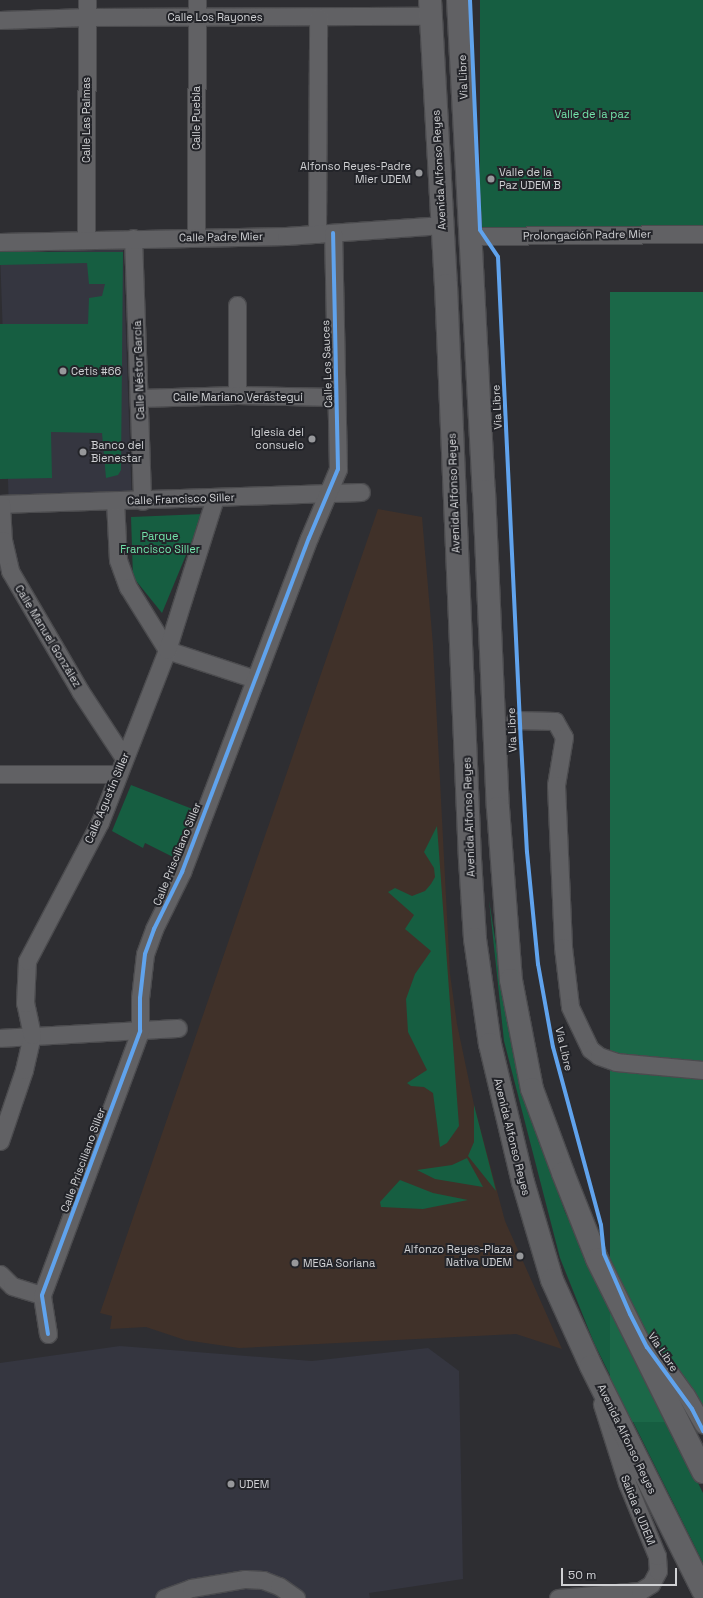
<!DOCTYPE html>
<meta charset="utf-8">
<style>
body{margin:0}
#map{position:relative;width:703px;height:1598px;overflow:hidden;background:#2e2e32;font-family:"Space Grotesk",sans-serif}
div>[style]{position:absolute}
.commercial>*{inset:0;background:#403129}
.built>*{inset:0;background:#353640;transform-origin:0 0}
.green>*{inset:0;background:#165e41;transform-origin:0 0}
.forest>*{inset:0;background:#1b6848;transform-origin:0 0}
.roads{filter:drop-shadow(1px 0 #4b4b4e) drop-shadow(-1px 0 #4b4b4e) drop-shadow(0 1px #4b4b4e) drop-shadow(0 -1px #4b4b4e)}
.minor>*{height:17px;margin:-8.5px;padding:0 8.5px;transform-origin:8.5px;border-radius:8.5px;background:#616164}
.secondary>*{height:22px;margin:-11px;padding:0 11px;transform-origin:11px;border-radius:11px;background:#616164}
.cycleway>*{height:4px;margin:-2px;padding:0 2px;transform-origin:2px;border-radius:2px;background:#60a3ed}
.dots>*{width:11px;height:11px;translate:-50% -50%;box-sizing:border-box;border:2px solid #232429;border-radius:50%}
span{translate:-50% -50%;white-space:nowrap;text-align:center;line-height:1.15;-webkit-text-stroke:4px #232429;paint-order:stroke}
.street-label{font-size:11px;color:#d0d1d4}
.park-label{font-size:11px;color:#73e4ab}
.poi-label{font-size:11px;color:#d0d1d4}
.right{translate:-100% -50%;text-align:right}
.left{translate:0 -50%;text-align:left}
.scale{position:absolute;left:561px;top:1568px;width:116px;height:18px;box-sizing:border-box;border:2px solid #d0d1d4;border-top:0;padding-left:5px;font-size:12px;line-height:14px;white-space:nowrap;color:#d0d1d4;-webkit-text-stroke:3px #232429;paint-order:stroke}
</style>
<div id="map">
<div class="commercial">
<i style="clip-path:polygon(378px 509px,422px 517px,433px 645px,450px 974px,457px 1024px,474px 1105px,505px 1221px,562px 1349px,516px 1334px,239px 1348px,185px 1340px,146px 1327px,110px 1329px,112px 1316px,100px 1313px)"></i>
</div>
<div class="built">
<i style="left:123px;top:249px;width:242px;height:123px;rotate:88deg"></i>
<i style="clip-path:polygon(120px 1346px,312px 1361px,428px 1348px,459px 1371px,463px 1579px,369px 1593px,370px 1598px,0 1598px,0 1363px)"></i>
</div>
<div class="green">
<i style="left:480px;top:0;width:223px;height:231px"></i>
<i style="clip-path:polygon(0 252px,123px 252px,121px 470px,118px 475px,106px 478px,102px 433px,51px 432px,52px 478px,0 479px,0 324px,88px 324px,89px 298px,102px 296px,105px 284px,89px 284px,87px 263px,0 265px)"></i>
<i style="clip-path:polygon(203px 514px,162px 613px,133px 577px,131px 517px)"></i>
<i style="clip-path:polygon(131px 785px,195px 810px,179px 860px,145px 843px,143px 848px,112px 831px)"></i>
<i style="clip-path:polygon(437px 826px,459px 1126px,447px 1143px,440px 1147px,433px 1093px,424px 1087px,411px 1086px,407px 1083px,427px 1070px,408px 1032px,406px 999px,415px 974px,431px 951px,405px 929px,414px 915px,388px 892px,395px 888px,412px 896px,425px 891px,431px 884px,435px 877px,434px 868px,424px 852px)"></i>
<i style="clip-path:polygon(489px 900px,513px 1054px,529px 1109px,565px 1212px,703px 1493px,703px 1563px,594px 1343px,560px 1258px,504px 1041px)"></i>
<i style="clip-path:polygon(474px 1105px,492px 1175px,496px 1191px,468px 1156px,474px 1142px)"></i>
<i style="clip-path:polygon(467px 1158px,483px 1187px,435px 1179px,417px 1170px,452px 1165px)"></i>
<i style="clip-path:polygon(400px 1180px,433px 1193px,468px 1200px,423px 1209px,381px 1207px,380px 1202px)"></i>
</div>
<div class="forest">
<i style="left:703px;top:292px;width:1130px;height:93px;rotate:90deg"></i>
</div>
<div class="roads">
<div class="minor">
<i style="left:0;top:20px;width:87px;rotate:-2deg"></i>
<i style="left:87px;top:17px;width:344px;rotate:-0.2deg"></i>
<i style="left:317px;top:234px;width:217px;rotate:-89.7deg"></i>
<i style="left:471px;top:236px;width:232px;rotate:-0.5deg"></i>
<i style="left:196px;top:237px;width:237px;rotate:-89.8deg"></i>
<i style="left:133px;top:238px;width:263px;rotate:88deg"></i>
<i style="left:86px;top:240px;width:240px;rotate:-89.8deg"></i>
<i style="left:0;top:242px;width:286px;rotate:-1.2deg"></i>
<i style="left:286px;top:236px;width:157px;rotate:-4deg"></i>
<i style="left:237px;top:305px;width:90px;rotate:90deg"></i>
<i style="left:140px;top:398px;width:97px;rotate:-1.8deg"></i>
<i style="left:237px;top:395px;width:99px;rotate:1.2deg"></i>
<i style="left:115px;top:501px;width:59px;rotate:87.1deg"></i>
<i style="left:118px;top:560px;width:29px;rotate:70deg"></i>
<i style="left:128px;top:587px;width:74px;rotate:58.2deg"></i>
<i style="left:167px;top:650px;width:93px;rotate:18.2deg"></i>
<i style="left:0;top:504px;width:361px;rotate:-1.9deg"></i>
<i style="left:1px;top:504px;width:36px;rotate:87deg"></i>
<i style="left:3px;top:540px;width:32px;rotate:77deg"></i>
<i style="left:10px;top:571px;width:139px;rotate:59.7deg"></i>
<i style="left:80px;top:691px;width:80px;rotate:56.7deg"></i>
<i style="left:515px;top:720px;width:40px;rotate:1.4deg"></i>
<i style="left:555px;top:721px;width:18px;rotate:61deg"></i>
<i style="left:564px;top:737px;width:49px;rotate:99.5deg"></i>
<i style="left:556px;top:785px;width:162px;rotate:87.5deg"></i>
<i style="left:563px;top:947px;width:60px;rotate:83.3deg"></i>
<i style="left:570px;top:1007px;width:47px;rotate:64.5deg"></i>
<i style="left:590px;top:1049px;width:11px;rotate:38deg"></i>
<i style="left:599px;top:1056px;width:18px;rotate:19deg"></i>
<i style="left:616px;top:1062px;width:87px;rotate:5.3deg"></i>
<i style="left:0;top:774px;width:118px"></i>
<i style="left:0;top:1038px;width:178px;rotate:-3.2deg"></i>
<i style="left:0;top:1141px;width:75px;rotate:-71.3deg"></i>
<i style="left:24px;top:1070px;width:36px;rotate:-77deg"></i>
<i style="left:32px;top:1035px;width:33px;rotate:-102deg"></i>
<i style="left:25px;top:1003px;width:42px;rotate:-87.3deg"></i>
<i style="left:27px;top:961px;width:157px;rotate:-62.3deg"></i>
<i style="left:100px;top:822px;width:185px;rotate:-68.7deg"></i>
<i style="left:167px;top:650px;width:159px;rotate:-72.5deg"></i>
<i style="left:0;top:1274px;width:17px;rotate:45deg"></i>
<i style="left:12px;top:1286px;width:31px;rotate:17deg"></i>
<i style="left:48px;top:1334px;width:39px;rotate:-99deg"></i>
<i style="left:42px;top:1295px;width:282px;rotate:-69.6deg"></i>
<i style="left:140px;top:1031px;width:33px;rotate:-90deg"></i>
<i style="left:140px;top:998px;width:44px;rotate:-83.5deg"></i>
<i style="left:145px;top:954px;width:27px;rotate:-70deg"></i>
<i style="left:154px;top:929px;width:64px;rotate:-63.8deg"></i>
<i style="left:182px;top:872px;width:357px;rotate:-69.2deg"></i>
<i style="left:309px;top:538px;width:75px;rotate:-67.2deg"></i>
<i style="left:338px;top:469px;width:236px;rotate:-91.2deg"></i>
<i style="left:644px;top:1351px;width:29px;rotate:38deg"></i>
<i style="left:667px;top:1369px;width:32px;rotate:54deg"></i>
<i style="left:686px;top:1395px;width:34px;rotate:60deg"></i>
<i style="left:164px;top:1598px;width:29px;rotate:-20deg"></i>
<i style="left:191px;top:1588px;width:55px;rotate:-9.5deg"></i>
<i style="left:245px;top:1579px;width:18px;rotate:3deg"></i>
<i style="left:263px;top:1580px;width:17px;rotate:21deg"></i>
<i style="left:279px;top:1586px;width:21px;rotate:35deg"></i>
<i style="left:558px;top:1598px;width:82px;rotate:-4.9deg"></i>
<i style="left:640px;top:1591px;width:13px;rotate:-32deg"></i>
<i style="left:651px;top:1584px;width:15px;rotate:-62deg"></i>
<i style="left:658px;top:1571px;width:15px;rotate:-94deg"></i>
<i style="left:657px;top:1556px;width:79px;rotate:-112.3deg"></i>
<i style="left:627px;top:1483px;width:83px;rotate:-107.6deg"></i>
</div>
<div class="secondary">
<i style="left:430px;top:0;width:285px;rotate:86.8deg"></i>
<i style="left:446px;top:285px;width:575px;rotate:87.61deg"></i>
<i style="left:470px;top:859px;width:80px;rotate:86.4deg"></i>
<i style="left:475px;top:939px;width:106px;rotate:81.9deg"></i>
<i style="left:490px;top:1044px;width:142px;rotate:76.6deg"></i>
<i style="left:523px;top:1182px;width:102px;rotate:73.5deg"></i>
<i style="left:552px;top:1280px;width:94px;rotate:65.6deg"></i>
<i style="left:591px;top:1366px;width:251px;rotate:63.5deg"></i>
<i style="left:458px;top:0;width:492px;rotate:87deg"></i>
<i style="left:484px;top:491px;width:317px;rotate:87.5deg"></i>
<i style="left:498px;top:808px;width:172px;rotate:85.7deg"></i>
<i style="left:511px;top:980px;width:111px;rotate:79.1deg"></i>
<i style="left:532px;top:1089px;width:90px;rotate:69.7deg"></i>
<i style="left:563px;top:1173px;width:92px;rotate:68.4deg"></i>
<i style="left:597px;top:1259px;width:238px;rotate:63.5deg"></i>
</div>
</div>
<div class="cycleway">
<i style="left:470px;top:0;width:230px;rotate:87.5deg"></i>
<i style="left:480px;top:230px;width:32px;rotate:56deg"></i>
<i style="left:498px;top:257px;width:486px;rotate:87.3deg"></i>
<i style="left:521px;top:742px;width:110px;rotate:86.9deg"></i>
<i style="left:527px;top:852px;width:113px;rotate:84.4deg"></i>
<i style="left:538px;top:964px;width:84px;rotate:79.8deg"></i>
<i style="left:553px;top:1047px;width:184px;rotate:74.9deg"></i>
<i style="left:601px;top:1225px;width:29px;rotate:84deg"></i>
<i style="left:604px;top:1254px;width:65px;rotate:66.6deg"></i>
<i style="left:630px;top:1314px;width:37px;rotate:63deg"></i>
<i style="left:647px;top:1347px;width:77px;rotate:54deg"></i>
<i style="left:692px;top:1409px;width:25px;rotate:63deg"></i>
<i style="left:48px;top:1334px;width:39px;rotate:-99deg"></i>
<i style="left:42px;top:1295px;width:282px;rotate:-69.6deg"></i>
<i style="left:140px;top:1031px;width:33px;rotate:-90deg"></i>
<i style="left:140px;top:998px;width:44px;rotate:-83.5deg"></i>
<i style="left:145px;top:954px;width:27px;rotate:-70deg"></i>
<i style="left:154px;top:929px;width:64px;rotate:-63.8deg"></i>
<i style="left:182px;top:872px;width:357px;rotate:-69.2deg"></i>
<i style="left:309px;top:538px;width:75px;rotate:-67.2deg"></i>
<i style="left:338px;top:469px;width:236px;rotate:-91.2deg"></i>
</div>
<div class="dots">
<i style="left:419px;top:173px;background:#97989b"></i>
<i style="left:491px;top:179px;background:#97989b"></i>
<i style="left:63px;top:371px;background:#97989b"></i>
<i style="left:312px;top:439px;background:#97989b"></i>
<i style="left:83px;top:452px;background:#97989b"></i>
<i style="left:520px;top:1256px;background:#97989b"></i>
<i style="left:295px;top:1263px;background:#97989b"></i>
<i style="left:231px;top:1484px;background:#97989b"></i>
</div>
<div class="street-label">
<span style="left:215px;top:17px">Calle Los Rayones</span>
<span style="left:463px;top:77px;rotate:-92deg">Via Libre</span>
<span style="left:196px;top:118px;rotate:-90deg">Calle Puebla</span>
<span style="left:86px;top:120px;rotate:-90deg">Calle Las Palmas</span>
<span style="left:439px;top:170px;rotate:-93deg">Avenida Alfonso Reyes</span>
<span style="left:587px;top:235px;rotate:-1deg">Prolongación Padre Mier</span>
<span style="left:221px;top:237px;rotate:-1deg">Calle Padre Mier</span>
<span style="left:327px;top:364px;rotate:-92deg">Calle Los Sauces</span>
<span style="left:139px;top:370px;rotate:-92deg">Calle Néstor García</span>
<span style="left:238px;top:397px">Calle Mariano Verástegui</span>
<span style="left:497px;top:407px;rotate:-93deg">Via Libre</span>
<span style="left:454px;top:493px;rotate:-92deg">Avenida Alfonso Reyes</span>
<span style="left:181px;top:499px;rotate:-2deg">Calle Francisco Siller</span>
<span style="left:48px;top:636px;rotate:59deg">Calle Manuel González</span>
<span style="left:512px;top:730px;rotate:-92deg">Via Libre</span>
<span style="left:107px;top:798px;rotate:-67deg">Calle Agustín Siller</span>
<span style="left:469px;top:817px;rotate:-92deg">Avenida Alfonso Reyes</span>
<span style="left:177px;top:854px;rotate:-68deg">Calle Prisciliano Siller</span>
<span style="left:564px;top:1049px;rotate:77deg">Via Libre</span>
<span style="left:512px;top:1137px;rotate:76deg">Avenida Alfonso Reyes</span>
<span style="left:83px;top:1160px;rotate:-70deg">Calle Prisciliano Siller</span>
<span style="left:663px;top:1352px;rotate:56deg">Via Libre</span>
<span style="left:627px;top:1439px;rotate:64deg">Avenida Alfonso Reyes</span>
<span style="left:638px;top:1510px;rotate:68deg">Salida a UDEM</span>
</div>
<div class="park-label">
<span style="left:592px;top:114px">Valle de la paz</span>
<span style="left:160px;top:543px">Parque<br>Francisco Siller</span>
</div>
<div class="poi-label">
<span class="right" style="left:411px;top:173px">Alfonso Reyes-Padre<br>Mier UDEM</span>
<span class="left" style="left:499px;top:179px">Valle de la<br>Paz UDEM B</span>
<span class="left" style="left:71px;top:371px">Cetis #66</span>
<span class="right" style="left:304px;top:439px">Iglesia del<br>consuelo</span>
<span class="left" style="left:91px;top:452px">Banco del<br>Bienestar</span>
<span class="right" style="left:512px;top:1256px">Alfonzo Reyes-Plaza<br>Nativa UDEM</span>
<span class="left" style="left:303px;top:1263px">MEGA Soriana</span>
<span class="left" style="left:239px;top:1484px">UDEM</span>
</div>
<div class="scale">50 m</div>
</div>
